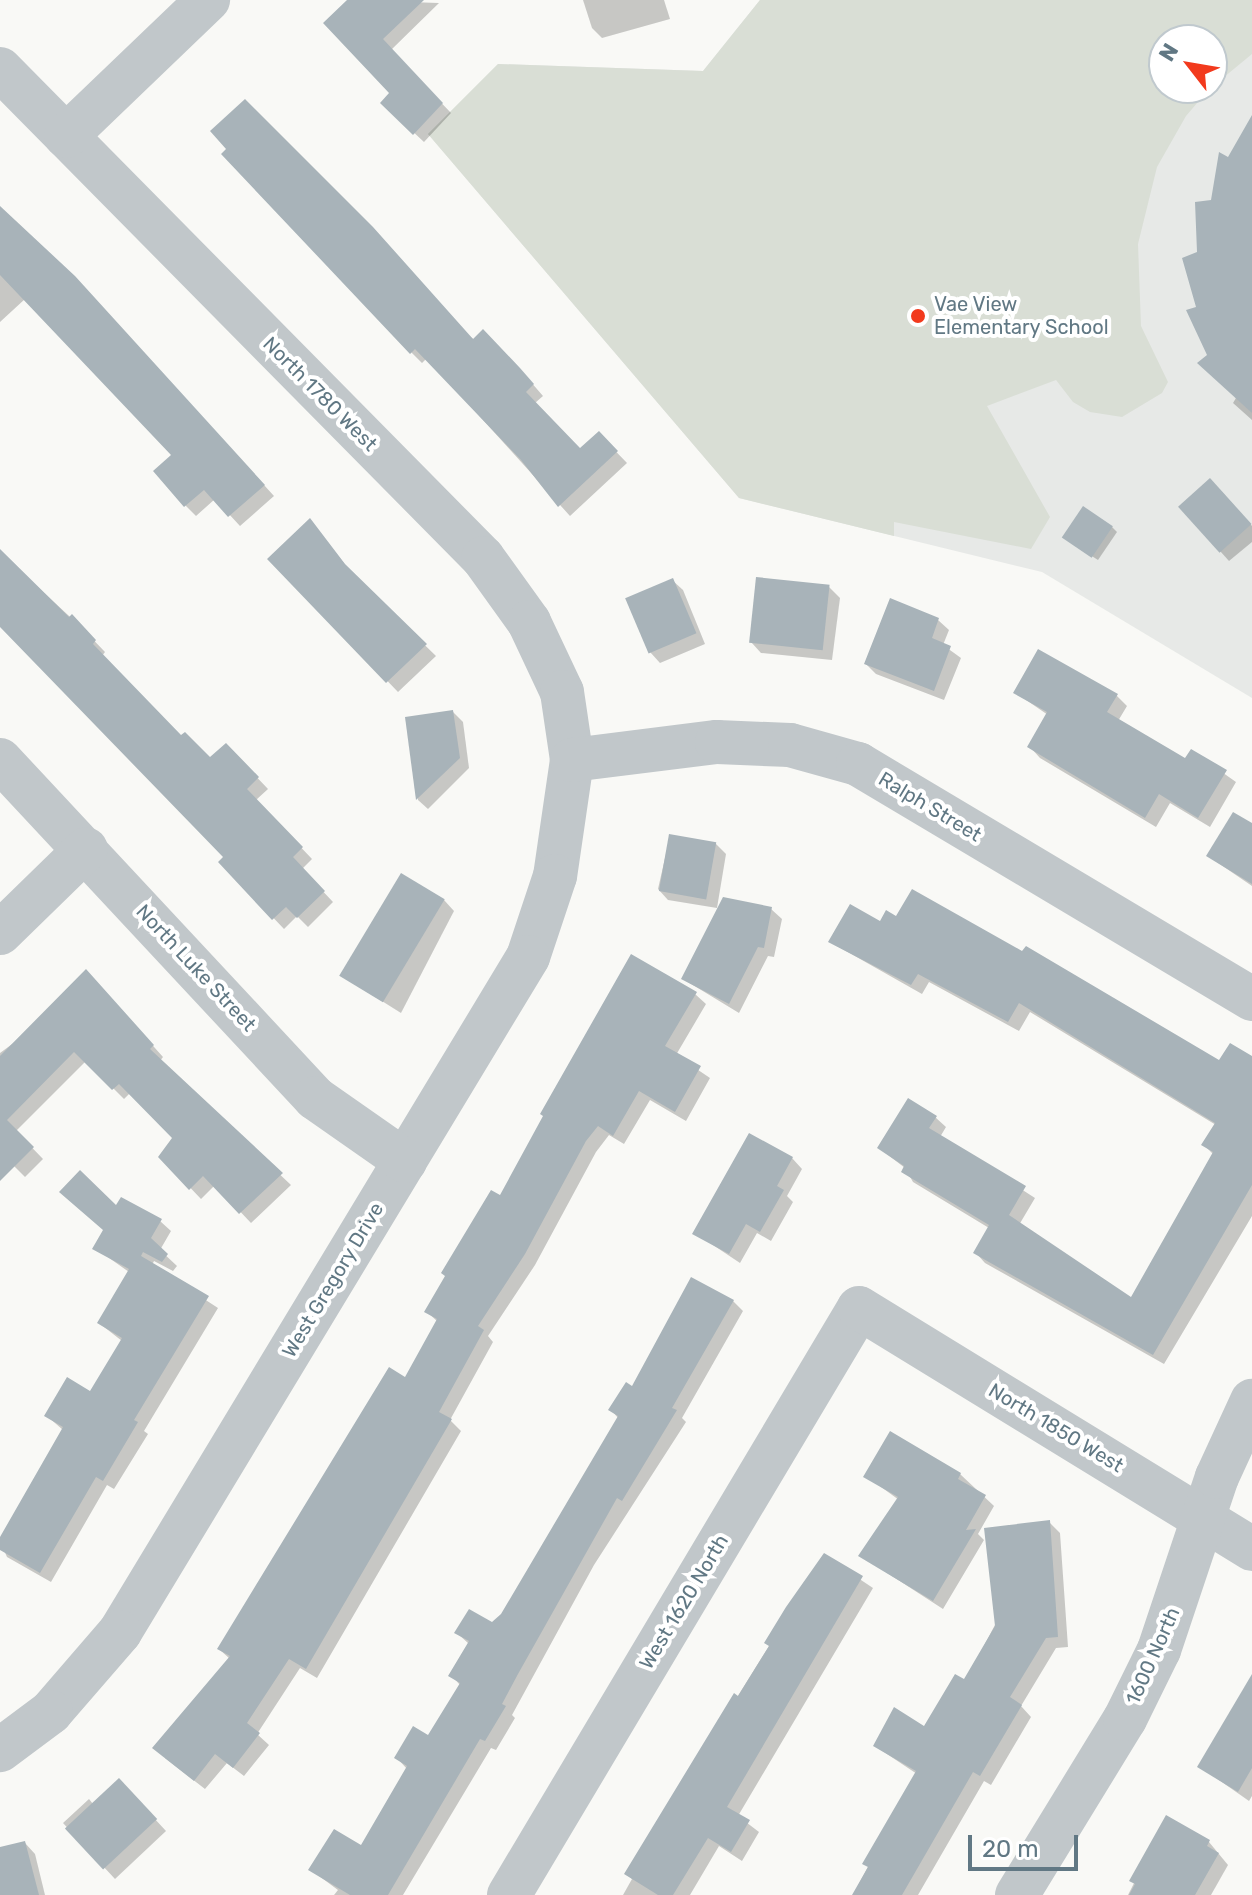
<!DOCTYPE html>
<style>
body{margin:0}
#map{position:relative;width:1252px;height:1895px;overflow:hidden;background:#f9f9f6;font-family:Rubik,sans-serif}
div>[style]{position:absolute}
.built>*{inset:0;background:#e7e9e7}
.green>*{inset:0;background:#d9ded5}
.shadow>*{inset:0;background:#0003}
.building>*{inset:0;background:#a8b3b9;transform-origin:0 0}
.minor>*{height:44px;margin:-22px;padding:0 22px;transform-origin:22px;border-radius:22px;background:#c1c7ca}
.dots>*{width:22px;height:22px;translate:-50% -50%;box-sizing:border-box;border:4px solid #fff;border-radius:50%}
span{translate:-50% -50%;white-space:nowrap;text-align:center;line-height:1.15;-webkit-text-stroke:8px #fff;paint-order:stroke}
.poi-label{font-size:20px;color:#617884}
.left{translate:0 -50%;text-align:left}
.street-label{font-size:20px;color:#617884}
.north{position:absolute;left:1148px;top:24px;width:80px;height:80px;box-sizing:border-box;background:#fff;border:2px solid #c0c9ce;border-radius:50%;rotate:301deg;font-size:22px;font-weight:700;line-height:32px;text-align:center;color:#617884}
.north::after{content:'';display:block;margin:auto;width:28px;height:36px;background:#f23a1d;clip-path:polygon(50% 0,100% 100%,50% 72%,0 100%)}
.scale{position:absolute;left:968px;top:1835px;width:110px;height:36px;box-sizing:border-box;border:4px solid #617884;border-top:0;padding-left:10px;font-size:24px;line-height:28px;white-space:nowrap;color:#617884;-webkit-text-stroke:6px #fff;paint-order:stroke}
</style>
<div id="map">
<div class="built">
<i style="clip-path:polygon(evenodd,760px 0,1252px 0,1252px 698px,1042px 572px,739px 498px,428px 134px,498px 64px,703px 71px,760px 0,1164px 40px,1212px 40px,1212px 88px,1164px 88px,1164px 40px)"></i>
</div>
<div class="green">
<i style="clip-path:polygon(760px 0,1252px 0,1252px 54px,1212px 87px,1212px 40px,1164px 40px,1164px 88px,1210px 88px,1186px 116px,1157px 167px,1138px 244px,1141px 326px,1168px 382px,1162px 393px,1122px 417px,1090px 412px,1073px 402px,1056px 380px,987px 406px,1050px 517px,1031px 549px,894px 522px,894px 536px,739px 498px,428px 134px,498px 64px,703px 71px)"></i>
</div>
<div class="shadow">
<i style="clip-path:polygon(348px 0,439px 3px,391px 50px,451px 113px,424px 142px,382px 103px,392px 93px)"></i>
<i style="clip-path:polygon(583px 0,664px 0,670px 19px,602px 38px,592px 28px)"></i>
<i style="clip-path:polygon(1252px 119px,1252px 420px,1233px 403px,1236px 398px,1210px 355px,1198px 309px,1199px 254px,1213px 201px)"></i>
<i style="clip-path:polygon(224px 154px,530px 381px,543px 396px,535px 403px,580px 451px,599px 434px,627px 463px,570px 516px,427px 358px,422px 363px,411px 352px)"></i>
<i style="clip-path:polygon(0 208px,85px 289px,274px 496px,240px 526px,215px 499px,196px 516px,186px 506px,155px 472px,173px 455px,25px 299px,0 322px)"></i>
<i style="clip-path:polygon(1221px 491px,1252px 526px,1252px 542px,1229px 561px,1185px 512px)"></i>
<i style="clip-path:polygon(310px 520px,354px 576px,436px 656px,398px 692px,270px 559px)"></i>
<i style="clip-path:polygon(1112px 527px,1117px 532px,1098px 560px,1070px 542px)"></i>
<i style="clip-path:polygon(0 552px,82px 628px,105px 652px,102px 656px,181px 738px,210px 760px,226px 745px,268px 789px,256px 800px,312px 859px,302px 869px,333px 902px,308px 927px,297px 916px,284px 929px,220px 862px,226px 857px,0 620px)"></i>
<i style="clip-path:polygon(672px 580px,683px 590px,705px 644px,660px 663px,650px 652px)"></i>
<i style="clip-path:polygon(829px 587px,840px 598px,832px 660px,761px 653px,751px 642px)"></i>
<i style="clip-path:polygon(938px 620px,949px 630px,943px 645px,961px 658px,944px 700px,876px 674px,866px 664px)"></i>
<i style="clip-path:polygon(1016px 693px,1116px 695px,1127px 706px,1118px 721px,1186px 761px,1192px 751px,1236px 782px,1210px 827px,1170px 803px,1156px 827px,1040px 758px,1030px 747px,1048px 715px)"></i>
<i style="clip-path:polygon(453px 712px,463px 722px,469px 768px,428px 809px,418px 800px,407px 718px)"></i>
<i style="clip-path:polygon(1252px 826px,1252px 886px,1208px 856px)"></i>
<i style="clip-path:polygon(670px 836px,715px 843px,726px 854px,717px 908px,668px 900px,658px 889px)"></i>
<i style="clip-path:polygon(444px 900px,454px 911px,401px 1013px,342px 976px)"></i>
<i style="clip-path:polygon(771px 909px,782px 919px,774px 957px,768px 956px,739px 1013px,683px 979px)"></i>
<i style="clip-path:polygon(881px 924px,1252px 1097px,1252px 1216px,1164px 1364px,985px 1263px,975px 1252px,989px 1228px,913px 1182px,905px 1168px,879px 1148px,935px 1117px,946px 1127px,940px 1137px,1035px 1198px,1019px 1225px,1131px 1300px,1214px 1155px,1204px 1145px,1216px 1125px,1030px 1012px,1019px 1031px,929px 982px,922px 994px,830px 942px)"></i>
<i style="clip-path:polygon(96px 982px,163px 1057px,160px 1061px,291px 1185px,251px 1223px,215px 1185px,201px 1199px,161px 1157px,175px 1138px,130px 1093px,124px 1099px,86px 1061px,16px 1131px,43px 1159px,25px 1177px,0 1152px,0 1053px)"></i>
<i style="clip-path:polygon(695px 994px,706px 1004px,676px 1055px,710px 1078px,686px 1121px,650px 1100px,624px 1144px,609px 1135px,596px 1152px,535px 1265px,488px 1336px,493px 1342px,450px 1420px,461px 1431px,317px 1678px,300px 1668px,257px 1734px,269px 1745px,244px 1776px,227px 1763px,205px 1789px,165px 1758px,230px 1659px,219px 1649px,406px 1380px,438px 1322px,426px 1311px,501px 1197px)"></i>
<i style="clip-path:polygon(792px 1158px,802px 1169px,787px 1196px,793px 1202px,771px 1241px,757px 1233px,740px 1263px,695px 1233px)"></i>
<i style="clip-path:polygon(117px 1209px,160px 1221px,171px 1231px,160px 1250px,177px 1266px,173px 1271px,154px 1261px,152px 1265px,218px 1308px,144px 1431px,148px 1434px,114px 1489px,107px 1485px,51px 1582px,7px 1557px,0 1541px,63px 1430px,47px 1416px,91px 1394px,122px 1341px,99px 1323px,129px 1272px,95px 1248px)"></i>
<i style="clip-path:polygon(733px 1301px,743px 1311px,682px 1418px,686px 1422px,594px 1565px,512px 1715px,515px 1718px,496px 1750px,491px 1748px,403px 1895px,334px 1895px,338px 1890px,311px 1870px,361px 1848px,407px 1769px,397px 1758px,429px 1738px,460px 1685px,451px 1675px,469px 1644px,457px 1633px,493px 1624px,502px 1615px,619px 1419px,611px 1410px)"></i>
<i style="clip-path:polygon(960px 1474px,994px 1506px,978px 1534px,984px 1540px,943px 1609px,861px 1556px,899px 1500px,866px 1476px)"></i>
<i style="clip-path:polygon(1049px 1522px,1060px 1533px,1068px 1647px,1056px 1648px,1021px 1706px,1031px 1717px,991px 1785px,984px 1781px,918px 1895px,853px 1895px,917px 1774px,875px 1746px,924px 1729px,965px 1682px)"></i>
<i style="clip-path:polygon(825px 1556px,873px 1588px,738px 1816px,759px 1832px,742px 1861px,719px 1846px,690px 1895px,623px 1895px,632px 1879px,627px 1874px)"></i>
<i style="clip-path:polygon(1252px 1678px,1252px 1796px,1249px 1801px,1199px 1766px)"></i>
<i style="clip-path:polygon(129px 1791px,166px 1831px,115px 1879px,63px 1823px,89px 1799px,93px 1804px)"></i>
<i style="clip-path:polygon(1167px 1818px,1209px 1842px,1228px 1865px,1211px 1895px,1128px 1895px)"></i>
<i style="clip-path:polygon(25px 1843px,35px 1854px,45px 1895px,0 1895px,0 1849px)"></i>
</div>
<div class="building">
<i style="clip-path:polygon(347px 0,424px 0,383px 39px,443px 103px,413px 135px,380px 103px,389px 93px,323px 23px)"></i>
<i style="clip-path:polygon(245px 99px,373px 227px,473px 339px,483px 329px,520px 368px,534px 384px,526px 392px,580px 448px,599px 431px,618px 451px,558px 507px,521px 460px,415px 349px,410px 354px,221px 154px,226px 149px,210px 131px)"></i>
<i style="clip-path:polygon(1252px 115px,1252px 413px,1197px 363px,1207px 355px,1186px 310px,1196px 307px,1182px 258px,1197px 252px,1195px 202px,1211px 200px,1219px 152px,1228px 157px)"></i>
<i style="clip-path:polygon(0 206px,75px 276px,265px 485px,228px 517px,204px 490px,184px 507px,153px 471px,171px 455px,0 275px)"></i>
<i style="left:1210px;top:478px;width:62px;height:43px;rotate:48deg"></i>
<i style="left:1083px;top:506px;width:36px;height:38px;rotate:34deg"></i>
<i style="clip-path:polygon(310px 518px,345px 564px,427px 644px,386px 683px,267px 559px)"></i>
<i style="clip-path:polygon(0 549px,69px 617px,72px 614px,96px 640px,93px 644px,181px 735px,185px 732px,210px 757px,226px 743px,259px 777px,247px 789px,303px 847px,293px 857px,325px 891px,297px 918px,286px 907px,272px 920px,218px 862px,223px 857px,0 627px)"></i>
<i style="left:756px;top:577px;width:74px;height:66px;rotate:6deg"></i>
<i style="left:673px;top:578px;width:60px;height:52px;rotate:67deg"></i>
<i style="clip-path:polygon(890px 598px,939px 618px,932px 638px,951px 646px,934px 691px,864px 664px)"></i>
<i style="clip-path:polygon(1038px 649px,1118px 694px,1107px 712px,1185px 758px,1191px 749px,1227px 770px,1198px 818px,1159px 794px,1145px 818px,1027px 747px,1047px 712px,1013px 693px)"></i>
<i style="clip-path:polygon(453px 710px,460px 758px,416px 800px,405px 717px)"></i>
<i style="clip-path:polygon(1233px 812px,1252px 823px,1252px 884px,1206px 856px)"></i>
<i style="left:669px;top:834px;width:48px;height:58px;rotate:10deg"></i>
<i style="left:401px;top:873px;width:51px;height:120px;rotate:31deg"></i>
<i style="clip-path:polygon(912px 889px,1022px 951px,1026px 946px,1219px 1060px,1230px 1043px,1252px 1056px,1252px 1185px,1153px 1355px,973px 1253px,989px 1225px,901px 1172px,904px 1166px,877px 1148px,908px 1098px,937px 1116px,929px 1128px,1026px 1186px,1009px 1215px,1131px 1297px,1213px 1152px,1201px 1145px,1215px 1123px,1019px 1003px,1008px 1022px,918px 974px,911px 985px,828px 942px,850px 904px,880px 921px,886px 910px,896px 916px)"></i>
<i style="clip-path:polygon(723px 897px,772px 907px,764px 948px,758px 947px,729px 1004px,681px 979px)"></i>
<i style="clip-path:polygon(631px 954px,697px 992px,665px 1046px,701px 1066px,675px 1112px,639px 1091px,613px 1136px,598px 1126px,586px 1141px,525px 1254px,478px 1326px,484px 1330px,439px 1412px,452px 1419px,306px 1669px,289px 1659px,247px 1723px,260px 1733px,233px 1768px,215px 1754px,194px 1781px,152px 1748px,230px 1656px,217px 1649px,389px 1367px,405px 1377px,437px 1319px,424px 1312px,445px 1276px,441px 1273px,491px 1190px,500px 1195px,543px 1116px,540px 1114px)"></i>
<i style="clip-path:polygon(86px 969px,154px 1045px,150px 1049px,283px 1173px,239px 1214px,203px 1176px,189px 1190px,158px 1157px,172px 1138px,119px 1084px,112px 1090px,74px 1052px,7px 1120px,34px 1147px,0 1181px,0 1056px)"></i>
<i style="clip-path:polygon(749px 1133px,793px 1157px,777px 1186px,784px 1190px,760px 1232px,746px 1224px,729px 1254px,692px 1234px)"></i>
<i style="clip-path:polygon(80px 1170px,116px 1205px,121px 1197px,162px 1219px,151px 1238px,168px 1254px,162px 1262px,143px 1252px,141px 1256px,209px 1296px,134px 1420px,138px 1422px,103px 1481px,96px 1477px,40px 1573px,0 1550px,0 1537px,63px 1427px,44px 1416px,67px 1377px,90px 1391px,122px 1338px,97px 1323px,129px 1269px,92px 1249px,103px 1230px,59px 1192px)"></i>
<i style="clip-path:polygon(691px 1277px,734px 1300px,672px 1408px,677px 1410px,622px 1501px,617px 1498px,518px 1674px,502px 1704px,506px 1706px,485px 1741px,480px 1739px,388px 1895px,350px 1895px,308px 1870px,334px 1829px,361px 1845px,407px 1766px,394px 1758px,413px 1726px,428px 1735px,460px 1683px,448px 1676px,469px 1641px,454px 1633px,469px 1609px,492px 1622px,501px 1614px,618px 1416px,608px 1410px,626px 1382px,632px 1386px)"></i>
<i style="clip-path:polygon(890px 1431px,961px 1473px,958px 1479px,986px 1495px,966px 1530px,976px 1529px,933px 1601px,858px 1556px,898px 1497px,863px 1477px)"></i>
<i style="clip-path:polygon(1050px 1520px,1058px 1637px,1046px 1638px,1010px 1697px,1022px 1705px,980px 1776px,973px 1772px,902px 1895px,852px 1895px,868px 1867px,862px 1864px,916px 1771px,873px 1746px,894px 1707px,924px 1726px,955px 1674px,964px 1679px,995px 1626px,984px 1528px)"></i>
<i style="clip-path:polygon(824px 1553px,863px 1576px,727px 1807px,750px 1820px,731px 1852px,708px 1838px,673px 1895px,658px 1895px,624px 1874px,734px 1693px,738px 1696px,769px 1646px,764px 1643px,786px 1607px)"></i>
<i style="clip-path:polygon(1252px 1674px,1252px 1768px,1238px 1792px,1197px 1767px)"></i>
<i style="left:119px;top:1778px;width:56px;height:74px;rotate:47deg"></i>
<i style="clip-path:polygon(1166px 1815px,1210px 1840px,1207px 1846px,1219px 1853px,1195px 1895px,1129px 1895px,1135px 1884px,1129px 1881px)"></i>
<i style="clip-path:polygon(25px 1841px,39px 1895px,0 1895px,0 1847px)"></i>
</div>
<div class="minor">
<i style="left:0;top:69px;width:687px;rotate:45.35deg"></i>
<i style="left:483px;top:558px;width:79px;rotate:54.3deg"></i>
<i style="left:529px;top:622px;width:77px;rotate:64.8deg"></i>
<i style="left:562px;top:692px;width:69px;rotate:81.6deg"></i>
<i style="left:572px;top:760px;width:117px;rotate:98.3deg"></i>
<i style="left:555px;top:876px;width:85px;rotate:108.4deg"></i>
<i style="left:528px;top:957px;width:789px;rotate:121.15deg"></i>
<i style="left:120px;top:1632px;width:106px;rotate:130.8deg"></i>
<i style="left:51px;top:1712px;width:64px;rotate:143.3deg"></i>
<i style="left:66px;top:136px;width:197px;rotate:-43.8deg"></i>
<i style="left:0;top:760px;width:462px;rotate:47deg"></i>
<i style="left:315px;top:1098px;width:110px;rotate:35deg"></i>
<i style="left:572px;top:760px;width:146px;rotate:-7.1deg"></i>
<i style="left:717px;top:742px;width:73px;rotate:2.4deg"></i>
<i style="left:790px;top:745px;width:71px;rotate:15.6deg"></i>
<i style="left:858px;top:764px;width:459px;rotate:30.8deg"></i>
<i style="left:0;top:933px;width:120px;rotate:-44.3deg"></i>
<i style="left:509px;top:1895px;width:683px;rotate:-59.19deg"></i>
<i style="left:859px;top:1308px;width:461px;rotate:31.5deg"></i>
<i style="left:1017px;top:1895px;width:206px;rotate:-58.5deg"></i>
<i style="left:1125px;top:1719px;width:77px;rotate:-63.8deg"></i>
<i style="left:1159px;top:1650px;width:182px;rotate:-71.5deg"></i>
<i style="left:1217px;top:1477px;width:84px;rotate:-65.3deg"></i>
</div>
<div class="dots">
<i style="left:918px;top:316px;background:#f23a1d"></i>
</div>
<div class="poi-label">
<span class="left" style="left:934px;top:316px">Vae View<br>Elementary School</span>
</div>
<div class="street-label">
<span style="left:320px;top:394px;rotate:45deg">North 1780 West</span>
<span style="left:930px;top:807px;rotate:31deg">Ralph Street</span>
<span style="left:196px;top:968px;rotate:47deg">North Luke Street</span>
<span style="left:333px;top:1280px;rotate:-59deg">West Gregory Drive</span>
<span style="left:1056px;top:1428px;rotate:31deg">North 1850 West</span>
<span style="left:684px;top:1602px;rotate:-59deg">West 1620 North</span>
<span style="left:1153px;top:1656px;rotate:-66deg">1600 North</span>
</div>
<div class="north">N</div>
<div class="scale">20 m</div>
</div>
